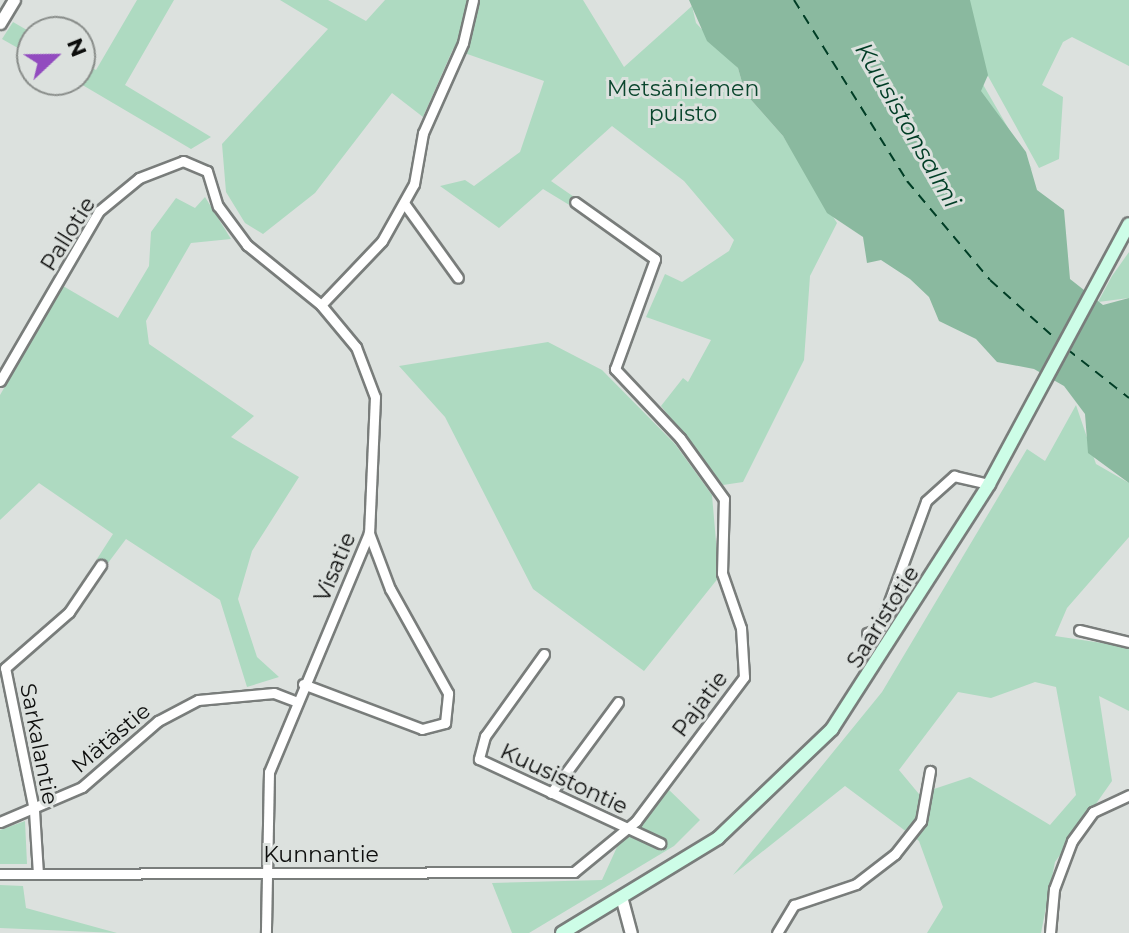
<!DOCTYPE html>
<meta charset="utf-8">
<style>
body{margin:0}
#map{position:relative;width:1129px;height:933px;overflow:hidden;background:#dce1de;font-family:Montserrat,sans-serif}
div>[style]{position:absolute}
.green>*{inset:0;background:#aedac1}
.water>*{inset:0;background:#8ab99f}
.ferry>*{height:2px;margin-top:-1px;transform-origin:0;background:repeating-linear-gradient(90deg,#003d25 0 10px,transparent 0 18px)}
.roads{filter:drop-shadow(2px 0 #797d7b) drop-shadow(-2px 0 #797d7b) drop-shadow(0 2px #797d7b) drop-shadow(0 -2px #797d7b)}
.minor>*{height:9px;margin:-4.5px;padding:0 4.5px;transform-origin:4.5px;border-radius:4.5px;background:#fff}
.tertiary>*{height:11px;margin:-5.5px;padding:0 5.5px;transform-origin:5.5px;border-radius:5.5px;background:#fff}
.secondary>*{height:12px;margin:-6px;padding:0 6px;transform-origin:6px;border-radius:6px;background:#cdfde7}
span{translate:-50% -50%;white-space:nowrap;text-align:center;line-height:1.15;-webkit-text-stroke:6px #dce1de;paint-order:stroke}
.park-label{font-size:22px;color:#0a462d}
.street-label{font-size:22px;color:#0d0e0d}
.water-label{font-size:24px;color:#003d25;font-style:italic}
.north{position:absolute;left:16px;top:16px;width:80px;height:80px;box-sizing:border-box;background:#dce1de;border:2px solid #898d8a;border-radius:50%;rotate:68deg;font-size:22px;font-weight:700;line-height:32px;text-align:center;color:#0d0e0d}
.north::after{content:'';display:block;margin:auto;width:28px;height:36px;background:#924bbf;clip-path:polygon(50% 0,100% 100%,50% 72%,0 100%)}
</style>
<div id="map">
<div class="green">
<i style="clip-path:polygon(137px 0,174px 0,125px 85px,211px 137px,191px 149px,74px 80px,80px 80px,80px 61px,96px 70px)"></i>
<i style="clip-path:polygon(280px 0,328px 0,366px 21px,385px 0,583px 0,624px 67px,692px 6px,696px 23px,738px 68px,745px 93px,783px 136px,837px 223px,810px 276px,804px 360px,743px 482px,723px 485px,661px 406px,683px 378px,688px 382px,711px 340px,646px 317px,665px 274px,682px 282px,729px 251px,734px 240px,684px 181px,612px 126px,551px 181px,577px 199px,571px 206px,543px 189px,499px 228px,440px 186px,465px 180px,474px 186px,520px 152px,544px 81px,453px 49px,423px 117px,392px 93px,315px 193px,263px 234px,245px 223px,226px 192px,222px 144px,328px 29px)"></i>
<i style="clip-path:polygon(915px 0,1129px 0,1129px 66px,1072px 37px,1063px 42px,1042px 85px,1063px 97px,1059px 159px,1039px 168px,988px 76px,981px 81px,1033px 171px)"></i>
<i style="clip-path:polygon(13px 22px,32px 33px,32px 56px,2px 39px)"></i>
<i style="clip-path:polygon(205px 197px,231px 239px,191px 243px,146px 321px,149px 344px,254px 416px,231px 437px,299px 477px,252px 551px,238px 599px,257px 657px,279px 677px,247px 687px,220px 600px,126px 539px,105px 567px,97px 559px,113px 534px,39px 483px,0 520px,0 395px,63px 286px,118px 318px,149px 266px,151px 232px,176px 198px,195px 208px)"></i>
<i style="clip-path:polygon(1129px 252px,1129px 298px,1098px 302px,1112px 276px)"></i>
<i style="clip-path:polygon(548px 342px,602px 370px,675px 444px,712px 495px,719px 577px,644px 671px,533px 589px,445px 417px,399px 366px)"></i>
<i style="clip-path:polygon(evenodd,1076px 405px,1096px 464px,1129px 483px,1129px 537px,1067px 608px,1055px 636px,1129px 647px,1129px 711px,1099px 696px,1112px 781px,1055px 862px,1041px 933px,927px 933px,943px 907px,919px 841px,845px 786px,733px 875px,882px 692px,1027px 449px,1045px 461px,1076px 405px,1035px 682px,1056px 687px,1076px 795px,1050px 825px,970px 777px,919px 794px,899px 770px,958px 692px,991px 698px,1035px 682px)"></i>
<i style="clip-path:polygon(665px 786px,700px 820px,674px 846px,529px 933px,512px 933px,492px 883px,602px 880px,617px 847px)"></i>
<i style="clip-path:polygon(25px 821px,27px 864px,0 864px,0 830px)"></i>
<i style="clip-path:polygon(0 885px,23px 886px,26px 908px,117px 933px,0 928px)"></i>
</div>
<div class="water">
<i style="clip-path:polygon(689px 0,970px 0,988px 75px,981px 91px,1026px 152px,1037px 190px,1064px 210px,1070px 279px,1103px 305px,1129px 298px,1129px 483px,1088px 453px,1085px 414px,1064px 386px,1034px 369px,997px 362px,976px 339px,939px 321px,929px 297px,910px 279px,881px 260px,867px 263px,863px 237px,827px 213px,783px 136px,745px 93px,738px 68px,707px 41px)"></i>
</div>
<div class="ferry">
<i style="left:794px;top:0;width:213px;rotate:58deg"></i>
<i style="left:907px;top:181px;width:129px;rotate:50deg"></i>
<i style="left:990px;top:280px;width:93px;rotate:41.9deg"></i>
<i style="left:1067px;top:349px;width:79px;rotate:38.3deg"></i>
</div>
<div class="roads">
<div class="minor">
<i style="left:404px;top:203px;width:92px;rotate:54.2deg"></i>
<i style="left:321px;top:305px;width:88px;rotate:-46.4deg"></i>
<i style="left:382px;top:241px;width:65px;rotate:-60.7deg"></i>
<i style="left:414px;top:184px;width:52px;rotate:-80deg"></i>
<i style="left:423px;top:133px;width:98px;rotate:-66deg"></i>
<i style="left:463px;top:43px;width:44px;rotate:-76.9deg"></i>
<i style="left:0;top:381px;width:197px;rotate:-59.8deg"></i>
<i style="left:99px;top:211px;width:52px;rotate:-39.5deg"></i>
<i style="left:139px;top:178px;width:47px;rotate:-21.1deg"></i>
<i style="left:183px;top:161px;width:26px;rotate:23deg"></i>
<i style="left:207px;top:171px;width:37px;rotate:73deg"></i>
<i style="left:218px;top:206px;width:49px;rotate:53.4deg"></i>
<i style="left:247px;top:245px;width:95px;rotate:39deg"></i>
<i style="left:321px;top:305px;width:55px;rotate:50.2deg"></i>
<i style="left:356px;top:347px;width:53px;rotate:69.2deg"></i>
<i style="left:375px;top:397px;width:136px;rotate:92.5deg"></i>
<i style="left:369px;top:533px;width:259px;rotate:112.7deg"></i>
<i style="left:269px;top:772px;width:161px;rotate:91.1deg"></i>
<i style="left:1079px;top:630px;width:51px;rotate:13.5deg"></i>
<i style="left:867px;top:633px;width:13px;rotate:-18deg"></i>
<i style="left:879px;top:629px;width:136px;rotate:-69.8deg"></i>
<i style="left:926px;top:501px;width:38px;rotate:-42deg"></i>
<i style="left:954px;top:476px;width:36px;rotate:13deg"></i>
<i style="left:544px;top:654px;width:101px;rotate:125.7deg"></i>
<i style="left:485px;top:736px;width:24px;rotate:105deg"></i>
<i style="left:479px;top:759px;width:200px;rotate:24.9deg"></i>
<i style="left:303px;top:684px;width:127px;rotate:20.7deg"></i>
<i style="left:422px;top:729px;width:24px;rotate:-15deg"></i>
<i style="left:445px;top:723px;width:30px;rotate:-84deg"></i>
<i style="left:448px;top:693px;width:119px;rotate:-119.1deg"></i>
<i style="left:390px;top:589px;width:60px;rotate:-110.6deg"></i>
<i style="left:551px;top:793px;width:113px;rotate:-53.6deg"></i>
<i style="left:0;top:822px;width:89px;rotate:-23.1deg"></i>
<i style="left:82px;top:787px;width:101px;rotate:-41deg"></i>
<i style="left:158px;top:721px;width:45px;rotate:-27.7deg"></i>
<i style="left:198px;top:700px;width:76px;rotate:-5.3deg"></i>
<i style="left:274px;top:693px;width:22px;rotate:21deg"></i>
<i style="left:0;top:874px;width:574px;rotate:-0.2deg"></i>
<i style="left:574px;top:872px;width:80px;rotate:-39.4deg"></i>
<i style="left:636px;top:821px;width:180px;rotate:-53.1deg"></i>
<i style="left:744px;top:677px;width:49px;rotate:-93.5deg"></i>
<i style="left:741px;top:628px;width:58px;rotate:-109.1deg"></i>
<i style="left:722px;top:573px;width:74px;rotate:-88.5deg"></i>
<i style="left:724px;top:499px;width:75px;rotate:-125.8deg"></i>
<i style="left:680px;top:438px;width:95px;rotate:-133.3deg"></i>
<i style="left:615px;top:369px;width:117px;rotate:-70deg"></i>
<i style="left:655px;top:259px;width:98px;rotate:-144.5deg"></i>
<i style="left:38px;top:874px;width:64px;rotate:-93.6deg"></i>
<i style="left:34px;top:810px;width:145px;rotate:-101.5deg"></i>
<i style="left:5px;top:668px;width:85px;rotate:-41.2deg"></i>
<i style="left:69px;top:612px;width:57px;rotate:-55.8deg"></i>
<i style="left:777px;top:933px;width:33px;rotate:-59deg"></i>
<i style="left:794px;top:905px;width:65px;rotate:-18.7deg"></i>
<i style="left:856px;top:884px;width:49px;rotate:-37.6deg"></i>
<i style="left:895px;top:854px;width:42px;rotate:-51.8deg"></i>
<i style="left:921px;top:821px;width:51px;rotate:-79.8deg"></i>
<i style="left:1050px;top:933px;width:44px;rotate:-84.8deg"></i>
<i style="left:1054px;top:889px;width:51px;rotate:-69.4deg"></i>
<i style="left:1072px;top:841px;width:36px;rotate:-54deg"></i>
<i style="left:1093px;top:812px;width:40px;rotate:-25deg"></i>
</div>
<div class="tertiary">
<i style="left:0;top:23px;width:27px;rotate:-59deg"></i>
<i style="left:622px;top:900px;width:34px;rotate:75deg"></i>
</div>
<div class="secondary">
<i style="left:562px;top:933px;width:183px;rotate:-31.3deg"></i>
<i style="left:718px;top:838px;width:158px;rotate:-43.7deg"></i>
<i style="left:832px;top:729px;width:291px;rotate:-57.3deg"></i>
<i style="left:989px;top:484px;width:295px;rotate:-61.7deg"></i>
</div>
</div>
<div class="park-label">
<span style="left:683px;top:101px">Metsäniemen<br>puisto</span>
</div>
<div class="street-label">
<span style="left:68px;top:234px;rotate:-58deg">Pallotie</span>
<span style="left:335px;top:567px;rotate:-67deg">Visatie</span>
<span style="left:883px;top:617px;rotate:-58deg">Saaristotie</span>
<span style="left:700px;top:704px;rotate:-53deg">Pajatie</span>
<span style="left:111px;top:738px;rotate:-40deg">Mätästie</span>
<span style="left:39px;top:744px;rotate:79deg">Sarkalantie</span>
<span style="left:564px;top:779px;rotate:25deg">Kuusistontie</span>
<span style="left:321px;top:855px">Kunnantie</span>
</div>
<div class="water-label">
<span style="left:908px;top:125px;rotate:60deg">Kuusistonsalmi</span>
</div>
<div class="north">N</div>
</div>
